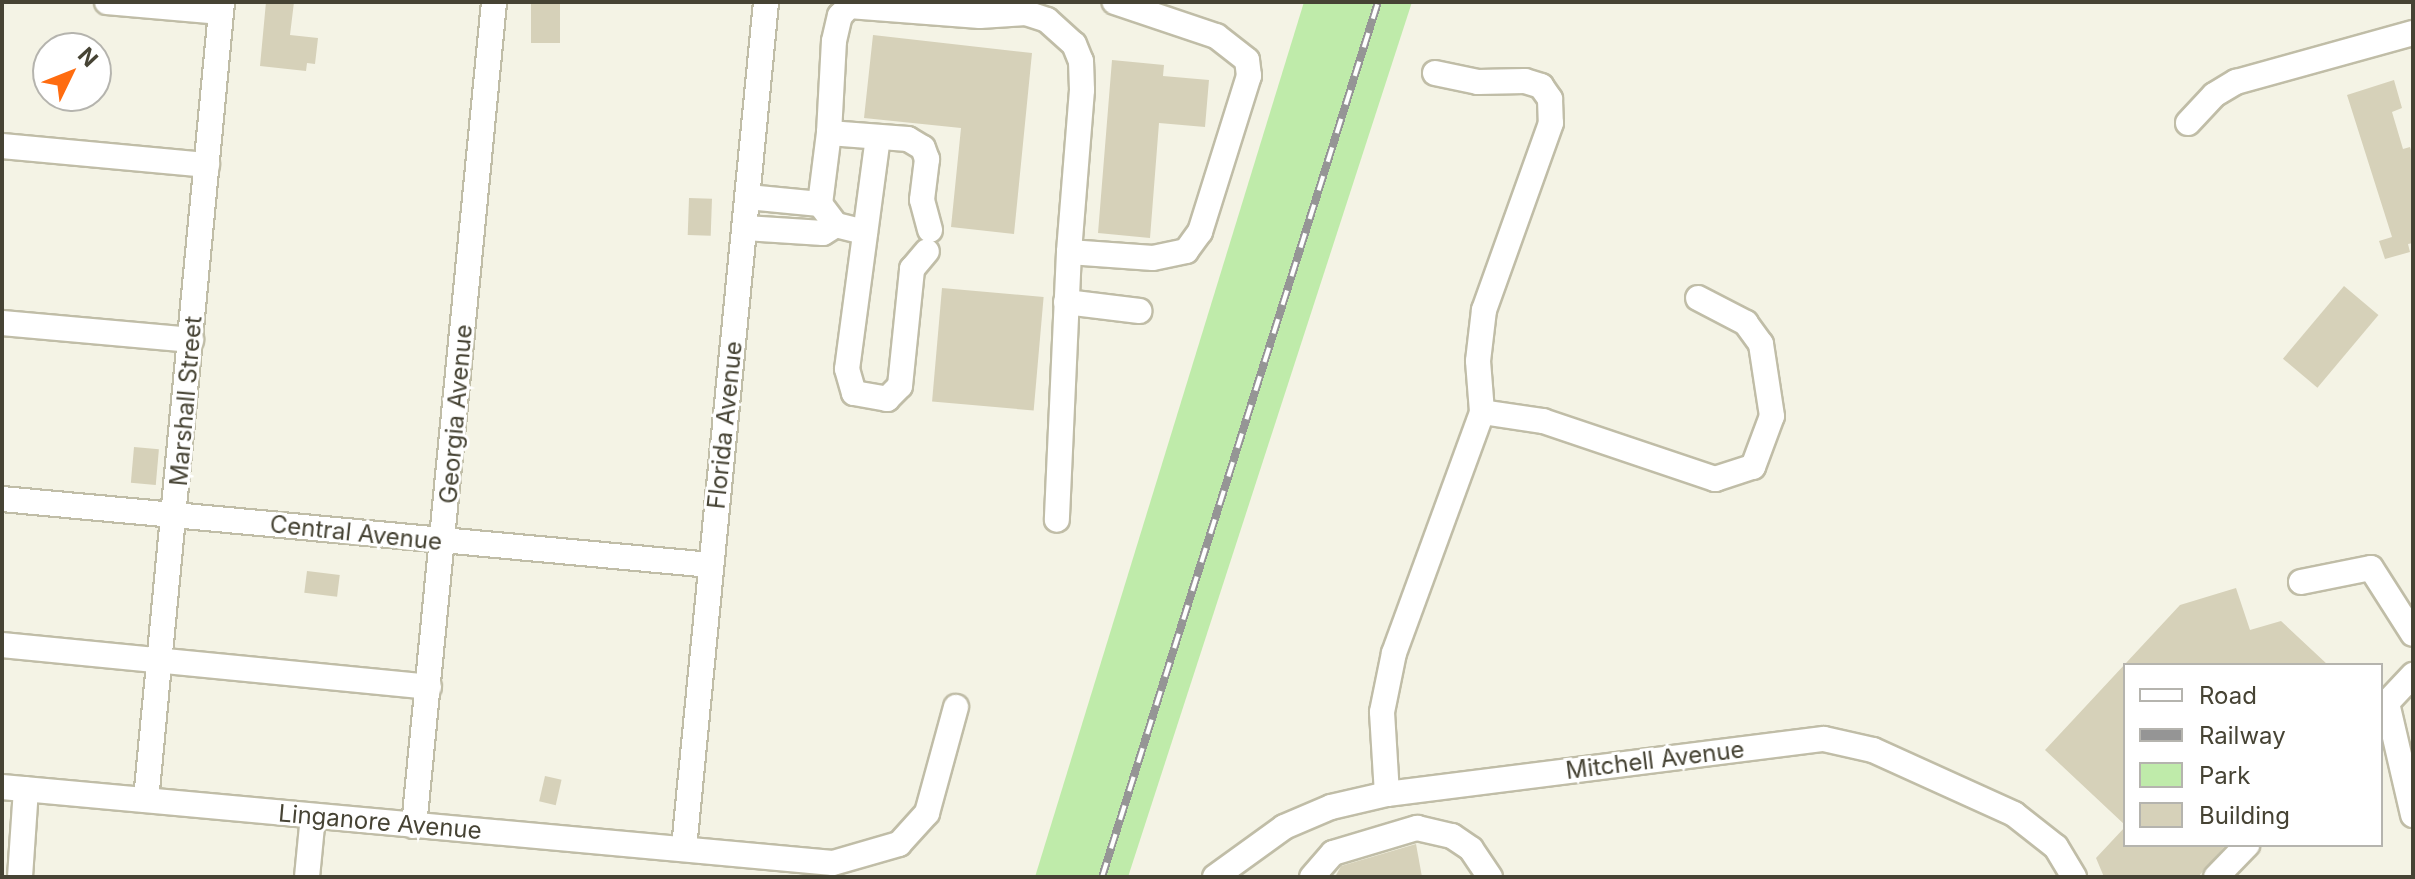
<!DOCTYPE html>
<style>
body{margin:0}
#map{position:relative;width:2415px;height:879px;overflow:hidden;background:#f4f3e5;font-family:Inter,sans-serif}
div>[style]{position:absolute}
.green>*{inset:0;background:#bfebaa}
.building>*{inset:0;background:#d6d1b9;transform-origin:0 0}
.roads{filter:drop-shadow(2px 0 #c0bda7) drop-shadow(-2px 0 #c0bda7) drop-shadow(0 2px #c0bda7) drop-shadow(0 -2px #c0bda7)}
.minor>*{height:24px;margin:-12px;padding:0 12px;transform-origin:12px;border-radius:12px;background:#fff}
.rail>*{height:8px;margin-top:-4px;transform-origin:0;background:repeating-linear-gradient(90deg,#fff 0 15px,#959595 0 30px);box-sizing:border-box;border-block:2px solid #959595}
span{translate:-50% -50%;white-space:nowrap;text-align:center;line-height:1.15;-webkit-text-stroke:6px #fff;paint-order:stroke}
.street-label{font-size:24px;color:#464334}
.frame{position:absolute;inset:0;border:4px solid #464334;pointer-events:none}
.legend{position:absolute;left:2123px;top:663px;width:260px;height:184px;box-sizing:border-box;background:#fff;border:2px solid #b5b4ae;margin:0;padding:10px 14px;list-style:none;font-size:24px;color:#464334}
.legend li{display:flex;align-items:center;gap:16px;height:40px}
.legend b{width:40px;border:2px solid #b5b4ae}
.north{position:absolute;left:32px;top:32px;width:80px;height:80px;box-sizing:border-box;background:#fff;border:2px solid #b5b4ae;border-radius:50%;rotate:47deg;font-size:22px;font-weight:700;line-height:32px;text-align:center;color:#464334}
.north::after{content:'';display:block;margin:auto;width:28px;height:36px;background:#ff6c10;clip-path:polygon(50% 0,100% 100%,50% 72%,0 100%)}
</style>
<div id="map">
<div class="green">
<i style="clip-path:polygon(1304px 2px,1412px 2px,1128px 877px,1035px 877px)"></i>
</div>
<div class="building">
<i style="clip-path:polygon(266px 2px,294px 2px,290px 35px,318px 38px,315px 64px,307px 63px,306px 71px,260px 66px)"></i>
<i style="left:531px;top:2px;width:29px;height:41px"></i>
<i style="clip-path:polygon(873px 35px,1032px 53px,1014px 234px,951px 227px,961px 128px,864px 118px)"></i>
<i style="clip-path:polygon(1112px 60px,1164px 65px,1163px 76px,1209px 80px,1205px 127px,1159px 123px,1150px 238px,1098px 233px)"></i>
<i style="clip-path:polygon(2394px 80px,2402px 108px,2392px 112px,2403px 149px,2410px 147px,2413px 157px,2413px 243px,2408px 244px,2410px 252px,2385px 259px,2379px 241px,2392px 237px,2347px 95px)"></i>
<i style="left:689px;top:198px;width:23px;height:37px;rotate:2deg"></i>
<i style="left:2344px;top:286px;width:45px;height:95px;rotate:40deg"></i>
<i style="left:942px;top:288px;width:102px;height:114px;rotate:5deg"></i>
<i style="left:134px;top:447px;width:25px;height:36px;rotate:5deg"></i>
<i style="left:307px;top:571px;width:33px;height:22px;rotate:7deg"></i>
<i style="clip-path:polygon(2236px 588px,2250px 630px,2281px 621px,2328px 665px,2125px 665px,2125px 825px,2045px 750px,2180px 605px)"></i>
<i style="left:545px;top:776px;width:17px;height:26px;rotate:13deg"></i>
<i style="clip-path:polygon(2125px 827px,2125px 845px,2226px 845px,2198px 877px,2104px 877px,2096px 858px)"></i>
<i style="clip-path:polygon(1416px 844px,1422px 877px,1335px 877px,1341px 866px)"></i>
</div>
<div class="roads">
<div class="minor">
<i style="left:107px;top:2px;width:114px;rotate:5deg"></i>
<i style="left:1435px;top:73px;width:44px;rotate:11.8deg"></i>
<i style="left:1478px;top:82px;width:47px;rotate:-1.2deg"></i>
<i style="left:1525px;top:81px;width:17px;rotate:17deg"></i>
<i style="left:1541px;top:86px;width:16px;rotate:55deg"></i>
<i style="left:1550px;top:99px;width:24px;rotate:88deg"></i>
<i style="left:1551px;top:123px;width:199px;rotate:109.7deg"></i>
<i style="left:1484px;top:310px;width:51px;rotate:96.7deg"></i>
<i style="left:1478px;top:361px;width:51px;rotate:85.5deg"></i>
<i style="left:2188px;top:123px;width:38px;rotate:-47deg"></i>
<i style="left:2214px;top:95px;width:26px;rotate:-31deg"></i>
<i style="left:2236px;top:82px;width:184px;rotate:-15.5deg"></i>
<i style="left:829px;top:133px;width:92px;rotate:-86.9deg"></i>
<i style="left:834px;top:41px;width:26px;rotate:-77deg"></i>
<i style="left:840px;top:16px;width:13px;rotate:-48deg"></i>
<i style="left:849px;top:6px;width:131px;rotate:4.4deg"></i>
<i style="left:980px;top:16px;width:46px;rotate:-3.7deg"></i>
<i style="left:1026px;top:13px;width:22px;rotate:18deg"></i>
<i style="left:1047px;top:20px;width:36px;rotate:42deg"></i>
<i style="left:1074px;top:44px;width:18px;rotate:68deg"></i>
<i style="left:1081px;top:61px;width:29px;rotate:88deg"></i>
<i style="left:1082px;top:90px;width:163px;rotate:94.6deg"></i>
<i style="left:1069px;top:252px;width:268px;rotate:92.6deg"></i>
<i style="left:878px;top:137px;width:234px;rotate:97.6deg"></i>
<i style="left:847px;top:369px;width:25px;rotate:74deg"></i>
<i style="left:854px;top:393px;width:34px;rotate:10deg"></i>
<i style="left:887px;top:399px;width:18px;rotate:-45deg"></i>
<i style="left:900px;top:386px;width:118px;rotate:-84.1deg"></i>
<i style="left:912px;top:269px;width:23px;rotate:-50deg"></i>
<i style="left:2px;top:146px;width:206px;rotate:5.3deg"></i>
<i style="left:748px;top:197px;width:72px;rotate:5.6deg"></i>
<i style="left:820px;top:204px;width:26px;rotate:53deg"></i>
<i style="left:836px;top:225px;width:30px;rotate:14deg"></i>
<i style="left:820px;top:204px;width:72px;rotate:-82.8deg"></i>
<i style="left:829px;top:133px;width:79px;rotate:4.3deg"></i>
<i style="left:908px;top:139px;width:17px;rotate:31deg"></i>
<i style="left:923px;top:148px;width:12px;rotate:70deg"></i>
<i style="left:927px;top:159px;width:41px;rotate:97deg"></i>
<i style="left:922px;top:200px;width:31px;rotate:75deg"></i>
<i style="left:745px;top:228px;width:78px;rotate:3.7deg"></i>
<i style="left:823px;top:233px;width:15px;rotate:-32deg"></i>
<i style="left:1069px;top:252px;width:84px;rotate:4.1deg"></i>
<i style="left:1153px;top:258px;width:34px;rotate:-12deg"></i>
<i style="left:1186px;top:251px;width:24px;rotate:-54deg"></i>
<i style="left:1200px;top:232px;width:164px;rotate:-72.6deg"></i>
<i style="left:1249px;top:76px;width:16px;rotate:-97deg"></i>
<i style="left:1247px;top:60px;width:39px;rotate:-142deg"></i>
<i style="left:1216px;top:36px;width:107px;rotate:-161.4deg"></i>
<i style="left:1066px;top:302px;width:74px;rotate:7deg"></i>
<i style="left:2px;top:323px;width:190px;rotate:5.1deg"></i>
<i style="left:2px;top:499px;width:712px;rotate:5.32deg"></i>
<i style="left:2301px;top:582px;width:71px;rotate:-11.3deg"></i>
<i style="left:2371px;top:568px;width:78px;rotate:57.5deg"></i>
<i style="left:2px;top:645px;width:429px;rotate:5.6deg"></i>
<i style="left:2387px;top:703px;width:115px;rotate:76.9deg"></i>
<i style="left:2381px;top:709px;width:47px;rotate:-46.7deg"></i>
<i style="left:2px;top:787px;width:834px;rotate:5.23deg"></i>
<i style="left:833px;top:863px;width:69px;rotate:-16.1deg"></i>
<i style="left:899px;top:844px;width:42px;rotate:-47.9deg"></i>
<i style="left:927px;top:813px;width:110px;rotate:-74.7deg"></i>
<i style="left:1387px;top:794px;width:82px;rotate:-93.5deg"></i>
<i style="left:1382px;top:712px;width:60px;rotate:-78.5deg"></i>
<i style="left:1394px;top:653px;width:257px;rotate:-69.9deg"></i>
<i style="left:1482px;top:412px;width:62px;rotate:8.4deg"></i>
<i style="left:1543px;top:421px;width:182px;rotate:18.6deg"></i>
<i style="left:1715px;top:479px;width:40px;rotate:-18deg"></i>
<i style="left:1753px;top:467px;width:54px;rotate:-69.6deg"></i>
<i style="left:1772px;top:416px;width:73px;rotate:-98.7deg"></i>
<i style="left:1761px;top:344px;width:26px;rotate:-126deg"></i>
<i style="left:1746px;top:323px;width:54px;rotate:-152.5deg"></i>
<i style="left:146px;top:800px;width:802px;rotate:-84.56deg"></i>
<i style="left:414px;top:826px;width:828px;rotate:-84.45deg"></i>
<i style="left:684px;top:848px;width:850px;rotate:-84.46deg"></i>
<i style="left:20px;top:877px;width:88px;rotate:-86.1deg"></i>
<i style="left:307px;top:877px;width:61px;rotate:-84.4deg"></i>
<i style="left:1215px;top:877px;width:85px;rotate:-35.9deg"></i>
<i style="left:1284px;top:827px;width:51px;rotate:-23.1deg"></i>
<i style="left:1331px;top:807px;width:57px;rotate:-13.1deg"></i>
<i style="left:1387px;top:794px;width:440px;rotate:-7.2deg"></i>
<i style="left:1824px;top:739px;width:50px;rotate:12.7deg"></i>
<i style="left:1873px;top:750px;width:155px;rotate:24.4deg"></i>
<i style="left:2014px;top:814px;width:53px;rotate:38.2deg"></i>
<i style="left:2056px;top:847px;width:35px;rotate:59deg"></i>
<i style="left:1312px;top:877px;width:32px;rotate:-49deg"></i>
<i style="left:1333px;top:853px;width:88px;rotate:-16.6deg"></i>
<i style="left:1417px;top:828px;width:36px;rotate:13deg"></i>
<i style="left:1452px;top:836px;width:23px;rotate:34deg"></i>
<i style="left:1471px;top:849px;width:34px;rotate:56deg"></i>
<i style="left:2216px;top:877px;width:45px;rotate:-45.9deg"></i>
</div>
</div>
<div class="rail">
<i style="left:1102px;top:877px;width:917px;rotate:-72.49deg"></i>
</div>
<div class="street-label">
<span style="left:186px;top:401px;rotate:-85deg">Marshall Street</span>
<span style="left:456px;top:414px;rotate:-85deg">Georgia Avenue</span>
<span style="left:725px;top:425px;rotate:-84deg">Florida Avenue</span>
<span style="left:356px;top:533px;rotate:6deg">Central Avenue</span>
<span style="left:1655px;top:760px;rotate:-7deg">Mitchell Avenue</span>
<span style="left:380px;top:822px;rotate:5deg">Linganore Avenue</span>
</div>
<div class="frame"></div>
<ul class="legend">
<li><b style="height:10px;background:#fff"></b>Road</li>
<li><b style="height:10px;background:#959595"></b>Railway</li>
<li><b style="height:22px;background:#bfebaa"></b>Park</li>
<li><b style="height:22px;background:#d6d1b9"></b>Building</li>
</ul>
<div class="north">N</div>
</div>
